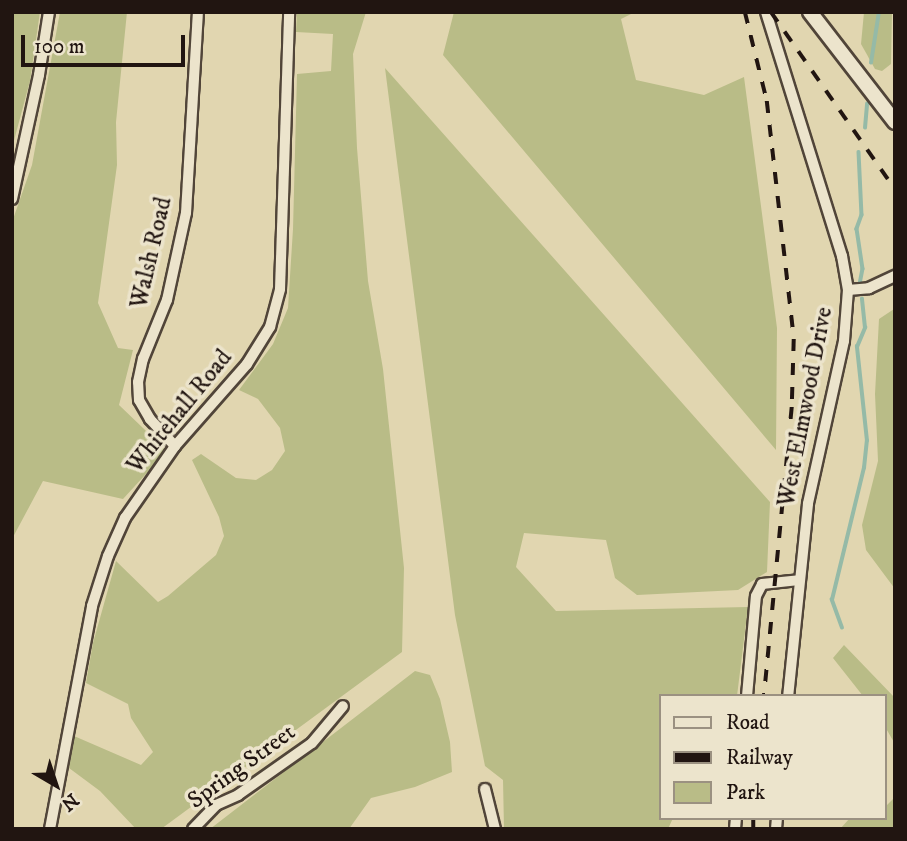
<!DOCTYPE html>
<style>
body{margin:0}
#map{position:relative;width:907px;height:841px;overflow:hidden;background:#e1d6b0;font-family:"IM FELL DW Pica",serif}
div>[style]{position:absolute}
.green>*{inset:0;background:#b9bc87}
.stream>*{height:3.5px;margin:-1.75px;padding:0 1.75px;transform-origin:1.75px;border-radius:1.75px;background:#95baa7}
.roads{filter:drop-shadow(2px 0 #514539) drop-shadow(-2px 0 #514539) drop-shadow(0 2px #514539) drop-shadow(0 -2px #514539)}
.minor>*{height:10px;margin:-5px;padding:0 5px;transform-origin:5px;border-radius:5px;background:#ece4cc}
.secondary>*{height:14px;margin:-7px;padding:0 7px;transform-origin:7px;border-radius:7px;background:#ece4cc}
.rail>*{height:3.5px;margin-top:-1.75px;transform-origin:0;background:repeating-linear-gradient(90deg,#211511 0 12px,transparent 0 24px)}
span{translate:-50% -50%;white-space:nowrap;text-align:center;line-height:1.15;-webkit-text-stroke:7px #ece4cc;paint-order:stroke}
.street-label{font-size:24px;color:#211511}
.frame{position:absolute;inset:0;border:14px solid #211511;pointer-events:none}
.legend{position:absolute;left:659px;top:694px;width:228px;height:126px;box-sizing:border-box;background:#ece4cc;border:2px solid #9b9181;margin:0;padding:9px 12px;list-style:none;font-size:21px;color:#211511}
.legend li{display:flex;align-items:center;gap:14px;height:35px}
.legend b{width:35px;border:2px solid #9b9181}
.north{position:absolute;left:21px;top:750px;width:70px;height:70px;-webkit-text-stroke:5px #ece4cc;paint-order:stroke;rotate:141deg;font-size:19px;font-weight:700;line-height:28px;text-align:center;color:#211511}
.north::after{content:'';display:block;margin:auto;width:24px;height:32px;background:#211511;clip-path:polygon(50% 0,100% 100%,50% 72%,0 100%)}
.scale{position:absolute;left:21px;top:35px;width:164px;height:32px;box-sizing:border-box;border:4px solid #211511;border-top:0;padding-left:9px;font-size:21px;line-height:24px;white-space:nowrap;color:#211511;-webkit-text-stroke:5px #ece4cc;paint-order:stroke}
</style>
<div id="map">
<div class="green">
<i style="clip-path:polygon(12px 12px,40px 12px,30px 81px,12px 148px)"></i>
<i style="clip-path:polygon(60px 12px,127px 12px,116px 122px,117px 165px,98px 303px,118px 348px,133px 350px,119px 405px,167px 451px,123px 499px,43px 481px,12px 539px,12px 222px,32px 165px)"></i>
<i style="clip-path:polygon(297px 12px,366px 12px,353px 54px,357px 148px,368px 281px,383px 369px,404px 568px,402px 652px,161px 829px,136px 829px,100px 791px,69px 768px,74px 736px,141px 765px,153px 752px,131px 718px,128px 704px,86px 683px,93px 643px,116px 561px,158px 602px,168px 596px,216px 555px,224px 536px,219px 517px,192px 460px,201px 454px,236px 478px,256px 480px,272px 470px,285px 451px,280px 428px,258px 399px,239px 390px,273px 344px,288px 308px,293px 229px,297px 74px,331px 71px,333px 34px,296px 32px)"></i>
<i style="clip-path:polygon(454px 12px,635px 12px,621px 19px,636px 80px,704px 95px,744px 77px,777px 328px,776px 450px,443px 55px)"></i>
<i style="clip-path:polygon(864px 12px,892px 12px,891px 64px,882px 71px,875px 69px,861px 44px)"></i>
<i style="clip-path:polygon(385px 68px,770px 502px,767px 572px,738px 590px,637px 595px,615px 578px,606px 540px,524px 533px,516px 567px,556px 611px,748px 607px,737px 696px,660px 696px,660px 818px,673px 818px,668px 829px,504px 829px,503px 780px,485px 766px,455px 615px)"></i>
<i style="clip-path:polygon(894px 309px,895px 309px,895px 589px,866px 550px,862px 525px,878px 461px,875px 394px,879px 319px)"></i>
<i style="clip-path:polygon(844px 645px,895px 698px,895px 744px,884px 725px,884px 696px,863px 696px,833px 658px)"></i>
<i style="clip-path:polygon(415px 671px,430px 675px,440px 699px,450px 742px,452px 772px,415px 787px,371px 798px,349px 829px,210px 829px)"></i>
<i style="clip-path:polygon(895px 797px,895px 829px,840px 829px,850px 818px,884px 818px,884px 808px)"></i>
</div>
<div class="stream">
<i style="left:871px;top:63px;width:52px;rotate:-81.1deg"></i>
<i style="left:865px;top:128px;width:24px;rotate:-85deg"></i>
<i style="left:859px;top:152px;width:63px;rotate:87.3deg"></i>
<i style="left:862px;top:215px;width:15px;rotate:110deg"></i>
<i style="left:857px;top:229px;width:40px;rotate:81.5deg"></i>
<i style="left:863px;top:269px;width:15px;rotate:101deg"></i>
<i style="left:842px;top:628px;width:30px;rotate:-110deg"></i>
<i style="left:832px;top:600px;width:136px;rotate:-76.4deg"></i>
<i style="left:864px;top:468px;width:27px;rotate:-84deg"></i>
<i style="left:867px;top:441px;width:95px;rotate:-96.1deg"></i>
<i style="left:857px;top:347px;width:21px;rotate:-67deg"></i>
<i style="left:865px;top:328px;width:29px;rotate:-96deg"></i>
</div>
<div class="roads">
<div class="minor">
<i style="left:766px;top:12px;width:256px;rotate:72.7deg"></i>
<i style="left:842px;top:256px;width:35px;rotate:80deg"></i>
<i style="left:848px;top:290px;width:51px;rotate:94.5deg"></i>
<i style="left:844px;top:341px;width:167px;rotate:102.5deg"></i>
<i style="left:808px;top:504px;width:193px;rotate:95.9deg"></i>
<i style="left:12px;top:199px;width:127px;rotate:-77.7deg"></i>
<i style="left:39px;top:75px;width:64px;rotate:-81deg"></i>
<i style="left:848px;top:290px;width:21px;rotate:-5deg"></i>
<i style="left:869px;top:288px;width:29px;rotate:-25deg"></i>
<i style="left:175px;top:446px;width:37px;rotate:-133deg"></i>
<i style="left:150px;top:419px;width:22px;rotate:-120deg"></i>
<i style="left:139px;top:400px;width:18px;rotate:-93deg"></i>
<i style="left:138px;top:382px;width:24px;rotate:-78deg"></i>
<i style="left:143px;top:359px;width:64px;rotate:-67.9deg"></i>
<i style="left:167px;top:300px;width:89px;rotate:-77.7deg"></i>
<i style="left:186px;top:213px;width:201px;rotate:-86.6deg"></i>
<i style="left:747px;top:696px;width:100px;rotate:-84.9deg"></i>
<i style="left:756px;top:596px;width:13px;rotate:-63deg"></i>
<i style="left:762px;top:584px;width:37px;rotate:-6deg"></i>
<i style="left:485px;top:789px;width:41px;rotate:76deg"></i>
<i style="left:50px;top:829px;width:227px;rotate:-79.3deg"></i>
<i style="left:92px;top:606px;width:52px;rotate:-72.3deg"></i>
<i style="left:108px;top:556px;width:42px;rotate:-65.9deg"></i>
<i style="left:125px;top:518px;width:88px;rotate:-55.2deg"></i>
<i style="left:175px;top:446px;width:109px;rotate:-48.7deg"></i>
<i style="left:247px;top:364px;width:44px;rotate:-58.1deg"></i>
<i style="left:270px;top:327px;width:39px;rotate:-75deg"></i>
<i style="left:280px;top:289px;width:277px;rotate:-88.1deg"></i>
<i style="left:193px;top:829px;width:33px;rotate:-46deg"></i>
<i style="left:216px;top:805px;width:24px;rotate:-24deg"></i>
<i style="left:238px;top:795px;width:90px;rotate:-35.1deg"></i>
<i style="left:312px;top:743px;width:48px;rotate:-50deg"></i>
<i style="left:735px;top:829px;width:11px;rotate:-85deg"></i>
<i style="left:776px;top:829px;width:11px;rotate:-85deg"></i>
</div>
<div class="secondary">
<i style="left:810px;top:12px;width:139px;rotate:52.3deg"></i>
</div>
</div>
<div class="rail">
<i style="left:745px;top:12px;width:92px;rotate:76.1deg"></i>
<i style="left:767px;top:101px;width:240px;rotate:83.5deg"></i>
<i style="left:794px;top:339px;width:68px;rotate:91.7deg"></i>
<i style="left:792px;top:407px;width:290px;rotate:95.5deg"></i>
<i style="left:771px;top:12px;width:216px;rotate:55deg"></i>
<i style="left:753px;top:829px;width:11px;rotate:-90deg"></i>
</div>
<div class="street-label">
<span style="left:152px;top:253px;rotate:-77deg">Walsh Road</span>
<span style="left:806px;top:407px;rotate:-79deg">West Elmwood Drive</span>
<span style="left:180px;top:412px;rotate:-51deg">Whitehall Road</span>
<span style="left:242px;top:767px;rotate:-36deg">Spring Street</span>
</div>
<div class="frame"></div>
<ul class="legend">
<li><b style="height:9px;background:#ece4cc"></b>Road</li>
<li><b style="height:9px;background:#211511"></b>Railway</li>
<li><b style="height:19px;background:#b9bc87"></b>Park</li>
</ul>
<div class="north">N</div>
<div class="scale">100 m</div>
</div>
